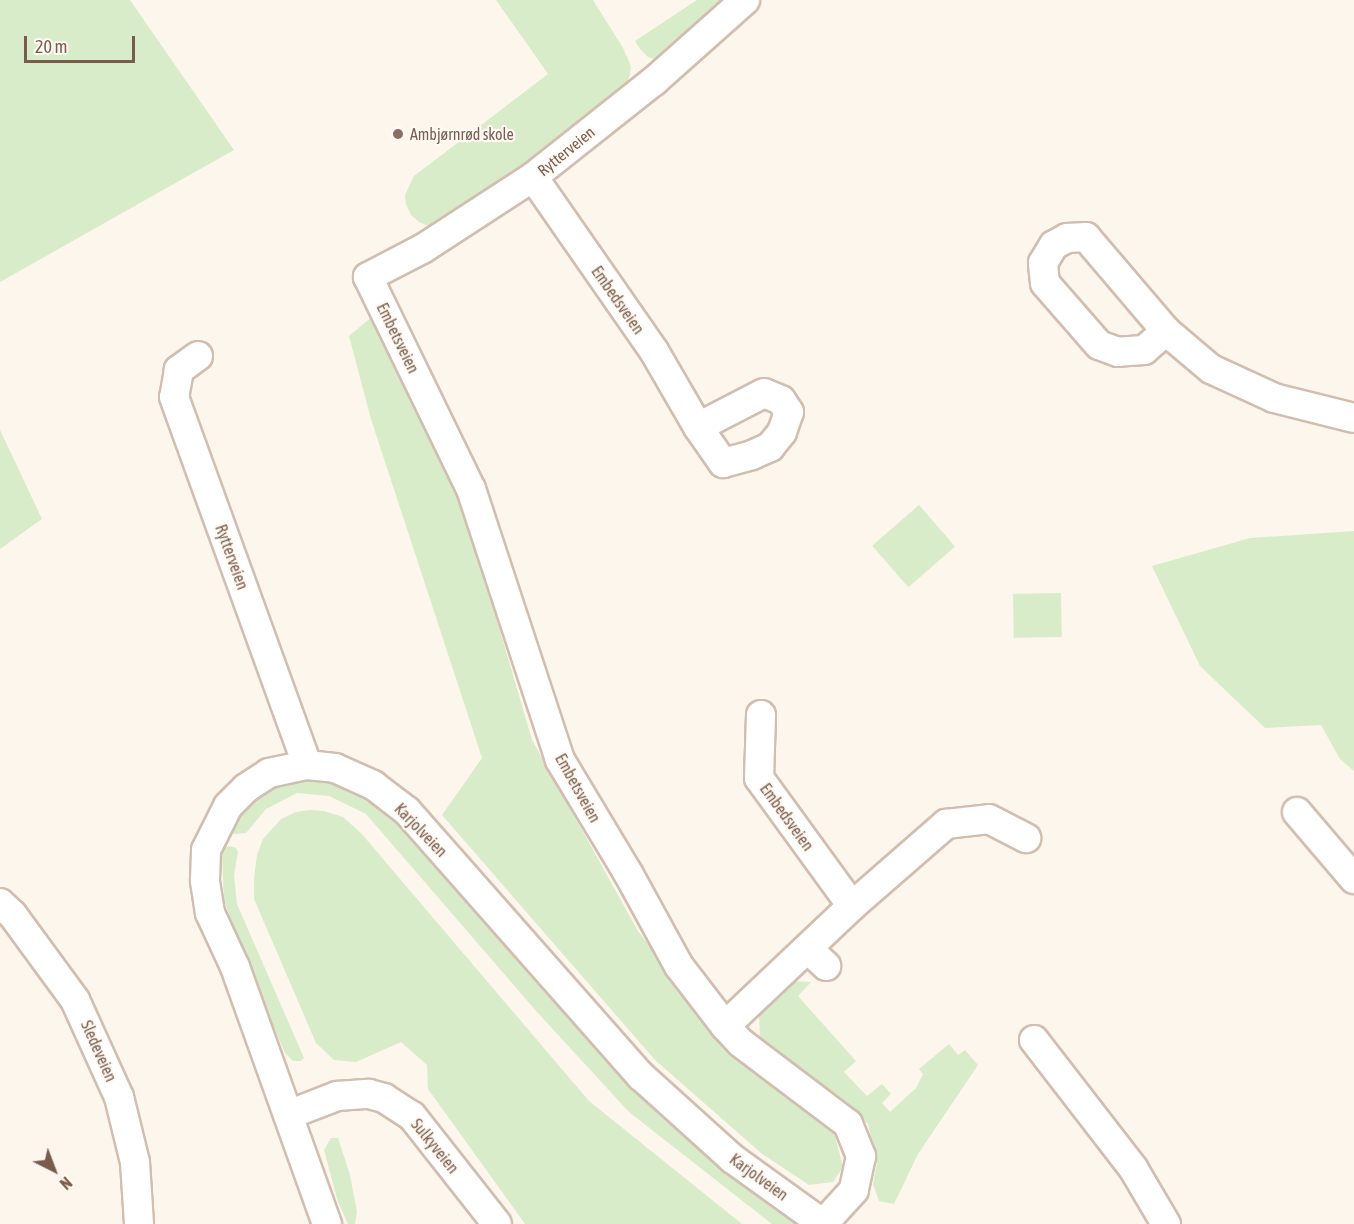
<!DOCTYPE html>
<meta charset="utf-8">
<style>
body{margin:0}
#map{position:relative;width:1354px;height:1224px;overflow:hidden;background:#fdf6ec;font-family:"Asap Condensed",sans-serif}
div>[style]{position:absolute}
.green>*{inset:0;background:#d8ecc9;transform-origin:0 0}
.roads{filter:drop-shadow(2px 0 #d1beb0) drop-shadow(-2px 0 #d1beb0) drop-shadow(0 2px #d1beb0) drop-shadow(0 -2px #d1beb0)}
.street>*{height:28px;margin:-14px;padding:0 14px;transform-origin:14px;border-radius:14px;background:#fff}
.dots>*{width:16px;height:16px;translate:-50% -50%;box-sizing:border-box;border:3px solid #fffaf3;border-radius:50%}
span{translate:-50% -50%;white-space:nowrap;text-align:center;line-height:1.15;-webkit-text-stroke:4.5px #fffaf3;paint-order:stroke}
.education-label{font-size:16px;color:#785e54}
.left{translate:0 -50%;text-align:left}
.street-label{font-size:16px;color:#7a5c4d}
.north{position:absolute;left:24px;top:1140px;width:60px;height:60px;-webkit-text-stroke:4px #fffaf3;paint-order:stroke;rotate:138deg;font-size:16px;font-weight:700;line-height:24px;text-align:center;color:#7a5c4d}
.north::after{content:'';display:block;margin:auto;width:21px;height:27px;background:#7a5c4d;clip-path:polygon(50% 0,100% 100%,50% 72%,0 100%)}
.scale{position:absolute;left:24px;top:36px;width:111px;height:27px;box-sizing:border-box;border:3px solid #7a5c4d;border-top:0;padding-left:8px;font-size:18px;line-height:21px;white-space:nowrap;color:#7a5c4d;-webkit-text-stroke:4px #fffaf3;paint-order:stroke}
</style>
<div id="map">
<div class="green">
<i style="clip-path:polygon(0 0,130px 0,234px 150px,0 282px)"></i>
<i style="clip-path:polygon(496px 0,593px 0,623px 48px,631px 66px,630px 75px,624px 90px,510px 178px,435px 229px,419px 222px,411px 215px,406px 204px,405px 195px,414px 176px,548px 74px)"></i>
<i style="clip-path:polygon(697px 0,727px 0,658px 60px,648px 57px,640px 49px,635px 41px)"></i>
<i style="clip-path:polygon(373px 316px,459px 490px,532px 740px,638px 931px,718px 1035px,834px 1132px,843px 1167px,833px 1182px,809px 1185px,761px 1153px,655px 1060px,442px 815px,482px 758px,371px 419px,349px 336px)"></i>
<i style="clip-path:polygon(0 430px,42px 519px,0 549px)"></i>
<i style="left:919px;top:505px;width:55px;height:62px;rotate:49deg"></i>
<i style="clip-path:polygon(1354px 531px,1354px 771px,1340px 759px,1321px 725px,1265px 728px,1200px 666px,1152px 566px,1250px 538px)"></i>
<i style="left:1061px;top:593px;width:44px;height:48px;rotate:89deg"></i>
<i style="clip-path:polygon(309px 777px,336px 782px,362px 793px,392px 817px,625px 1081px,675px 1128px,800px 1224px,772px 1224px,629px 1112px,537px 1012px,366px 814px,329px 796px,297px 793px,266px 809px,246px 833px,234px 834px,227px 829px,254px 799px,279px 782px)"></i>
<i style="clip-path:polygon(310px 810px,324px 811px,343px 817px,361px 833px,589px 1101px,742px 1224px,525px 1224px,428px 1089px,427px 1065px,401px 1042px,356px 1062px,334px 1060px,316px 1043px,254px 899px,254px 878px,257px 855px,263px 839px,281px 819px,296px 812px)"></i>
<i style="clip-path:polygon(229px 846px,236px 848px,238px 852px,234px 875px,237px 904px,304px 1058px,301px 1061px,293px 1061px,285px 1053px,239px 946px,224px 899px,222px 855px,224px 848px)"></i>
<i style="clip-path:polygon(786px 981px,811px 982px,798px 996px,856px 1061px,844px 1072px,867px 1096px,882px 1084px,891px 1094px,882px 1103px,890px 1112px,916px 1088px,923px 1074px,919px 1069px,949px 1044px,958px 1055px,965px 1050px,978px 1065px,918px 1154px,894px 1204px,879px 1201px,873px 1184px,877px 1162px,868px 1124px,846px 1103px,791px 1070px,760px 1040px,759px 1014px,766px 999px)"></i>
<i style="clip-path:polygon(331px 1138px,338px 1138px,350px 1175px,357px 1212px,355px 1224px,348px 1224px,338px 1202px,324px 1150px)"></i>
</div>
<div class="roads">
<div class="street">
<i style="left:745px;top:0;width:122px;rotate:138.3deg"></i>
<i style="left:654px;top:81px;width:154px;rotate:141.6deg"></i>
<i style="left:533px;top:177px;width:132px;rotate:147deg"></i>
<i style="left:422px;top:249px;width:61px;rotate:152.6deg"></i>
<i style="left:368px;top:277px;width:236px;rotate:64.1deg"></i>
<i style="left:471px;top:489px;width:285px;rotate:71.8deg"></i>
<i style="left:560px;top:760px;width:132px;rotate:59deg"></i>
<i style="left:628px;top:873px;width:106px;rotate:61.3deg"></i>
<i style="left:679px;top:966px;width:76px;rotate:52.5deg"></i>
<i style="left:725px;top:1026px;width:23px;rotate:47deg"></i>
<i style="left:741px;top:1043px;width:134px;rotate:37.1deg"></i>
<i style="left:848px;top:1124px;width:35px;rotate:68deg"></i>
<i style="left:861px;top:1156px;width:35px;rotate:102deg"></i>
<i style="left:854px;top:1190px;width:46px;rotate:132.4deg"></i>
<i style="left:533px;top:177px;width:212px;rotate:55.2deg"></i>
<i style="left:654px;top:351px;width:88px;rotate:59.9deg"></i>
<i style="left:698px;top:427px;width:44px;rotate:55.2deg"></i>
<i style="left:723px;top:463px;width:30px;rotate:-15deg"></i>
<i style="left:752px;top:455px;width:20px;rotate:-24deg"></i>
<i style="left:770px;top:447px;width:19px;rotate:-51deg"></i>
<i style="left:782px;top:432px;width:21px;rotate:-71deg"></i>
<i style="left:789px;top:412px;width:14px;rotate:-124deg"></i>
<i style="left:781px;top:400px;width:18px;rotate:-158deg"></i>
<i style="left:764px;top:393px;width:74px;rotate:152.7deg"></i>
<i style="left:1166px;top:331px;width:29px;rotate:139deg"></i>
<i style="left:1144px;top:350px;width:26px;rotate:176deg"></i>
<i style="left:1118px;top:352px;width:20px;rotate:-160deg"></i>
<i style="left:1099px;top:345px;width:82px;rotate:-131.1deg"></i>
<i style="left:1045px;top:283px;width:20px;rotate:-96deg"></i>
<i style="left:1043px;top:263px;width:21px;rotate:-59deg"></i>
<i style="left:1054px;top:245px;width:15px;rotate:-28deg"></i>
<i style="left:1067px;top:238px;width:19px;rotate:-3deg"></i>
<i style="left:1086px;top:237px;width:123px;rotate:49.6deg"></i>
<i style="left:1166px;top:331px;width:59px;rotate:40.2deg"></i>
<i style="left:1211px;top:369px;width:69px;rotate:24.7deg"></i>
<i style="left:1274px;top:398px;width:82px;rotate:14deg"></i>
<i style="left:198px;top:356px;width:24px;rotate:144deg"></i>
<i style="left:179px;top:370px;width:27px;rotate:100deg"></i>
<i style="left:174px;top:397px;width:391px;rotate:70.1deg"></i>
<i style="left:761px;top:715px;width:63px;rotate:91.8deg"></i>
<i style="left:759px;top:778px;width:158px;rotate:54deg"></i>
<i style="left:1297px;top:812px;width:88px;rotate:49.6deg"></i>
<i style="left:0;top:903px;width:16px;rotate:43deg"></i>
<i style="left:12px;top:914px;width:107px;rotate:53.8deg"></i>
<i style="left:75px;top:1000px;width:107px;rotate:65.6deg"></i>
<i style="left:119px;top:1097px;width:67px;rotate:76.2deg"></i>
<i style="left:135px;top:1162px;width:62px;rotate:86.3deg"></i>
<i style="left:808px;top:949px;width:25px;rotate:43deg"></i>
<i style="left:725px;top:1026px;width:175px;rotate:-43.4deg"></i>
<i style="left:852px;top:906px;width:125px;rotate:-41.1deg"></i>
<i style="left:946px;top:824px;width:43px;rotate:-6.6deg"></i>
<i style="left:989px;top:819px;width:42px;rotate:27.2deg"></i>
<i style="left:1034px;top:1040px;width:162px;rotate:52.3deg"></i>
<i style="left:1133px;top:1168px;width:65px;rotate:59.5deg"></i>
<i style="left:288px;top:1115px;width:53px;rotate:-21.2deg"></i>
<i style="left:337px;top:1096px;width:32px;rotate:-4deg"></i>
<i style="left:369px;top:1094px;width:16px;rotate:15deg"></i>
<i style="left:384px;top:1098px;width:33px;rotate:33deg"></i>
<i style="left:412px;top:1116px;width:137px;rotate:51.8deg"></i>
<i style="left:327px;top:1224px;width:273px;rotate:-109.7deg"></i>
<i style="left:235px;top:967px;width:60px;rotate:-114.8deg"></i>
<i style="left:210px;top:913px;width:33px;rotate:-99deg"></i>
<i style="left:205px;top:880px;width:30px;rotate:-88deg"></i>
<i style="left:206px;top:850px;width:49px;rotate:-63.4deg"></i>
<i style="left:228px;top:806px;width:25px;rotate:-45deg"></i>
<i style="left:246px;top:788px;width:27px;rotate:-33deg"></i>
<i style="left:269px;top:773px;width:39px;rotate:-12deg"></i>
<i style="left:307px;top:765px;width:28px;rotate:6deg"></i>
<i style="left:335px;top:768px;width:42px;rotate:24.1deg"></i>
<i style="left:373px;top:785px;width:43px;rotate:37.4deg"></i>
<i style="left:407px;top:811px;width:354px;rotate:48.6deg"></i>
<i style="left:641px;top:1076px;width:124px;rotate:42.1deg"></i>
<i style="left:733px;top:1159px;width:111px;rotate:35.8deg"></i>
</div>
</div>
<div class="dots">
<i style="left:398px;top:134px;background:#8d6e63"></i>
</div>
<div class="education-label">
<span class="left" style="left:410px;top:134px">Ambjørnrød skole</span>
</div>
<div class="street-label">
<span style="left:566px;top:151px;rotate:-39deg">Rytterveien</span>
<span style="left:618px;top:300px;rotate:55deg">Embedsveien</span>
<span style="left:398px;top:338px;rotate:64deg">Embetsveien</span>
<span style="left:232px;top:557px;rotate:70deg">Rytterveien</span>
<span style="left:578px;top:788px;rotate:61deg">Embetsveien</span>
<span style="left:787px;top:817px;rotate:54deg">Embedsveien</span>
<span style="left:421px;top:830px;rotate:46deg">Karjolveien</span>
<span style="left:99px;top:1051px;rotate:66deg">Sledeveien</span>
<span style="left:435px;top:1146px;rotate:51deg">Sulkyveien</span>
<span style="left:759px;top:1177px;rotate:36deg">Karjolveien</span>
</div>
<div class="north">N</div>
<div class="scale">20 m</div>
</div>
